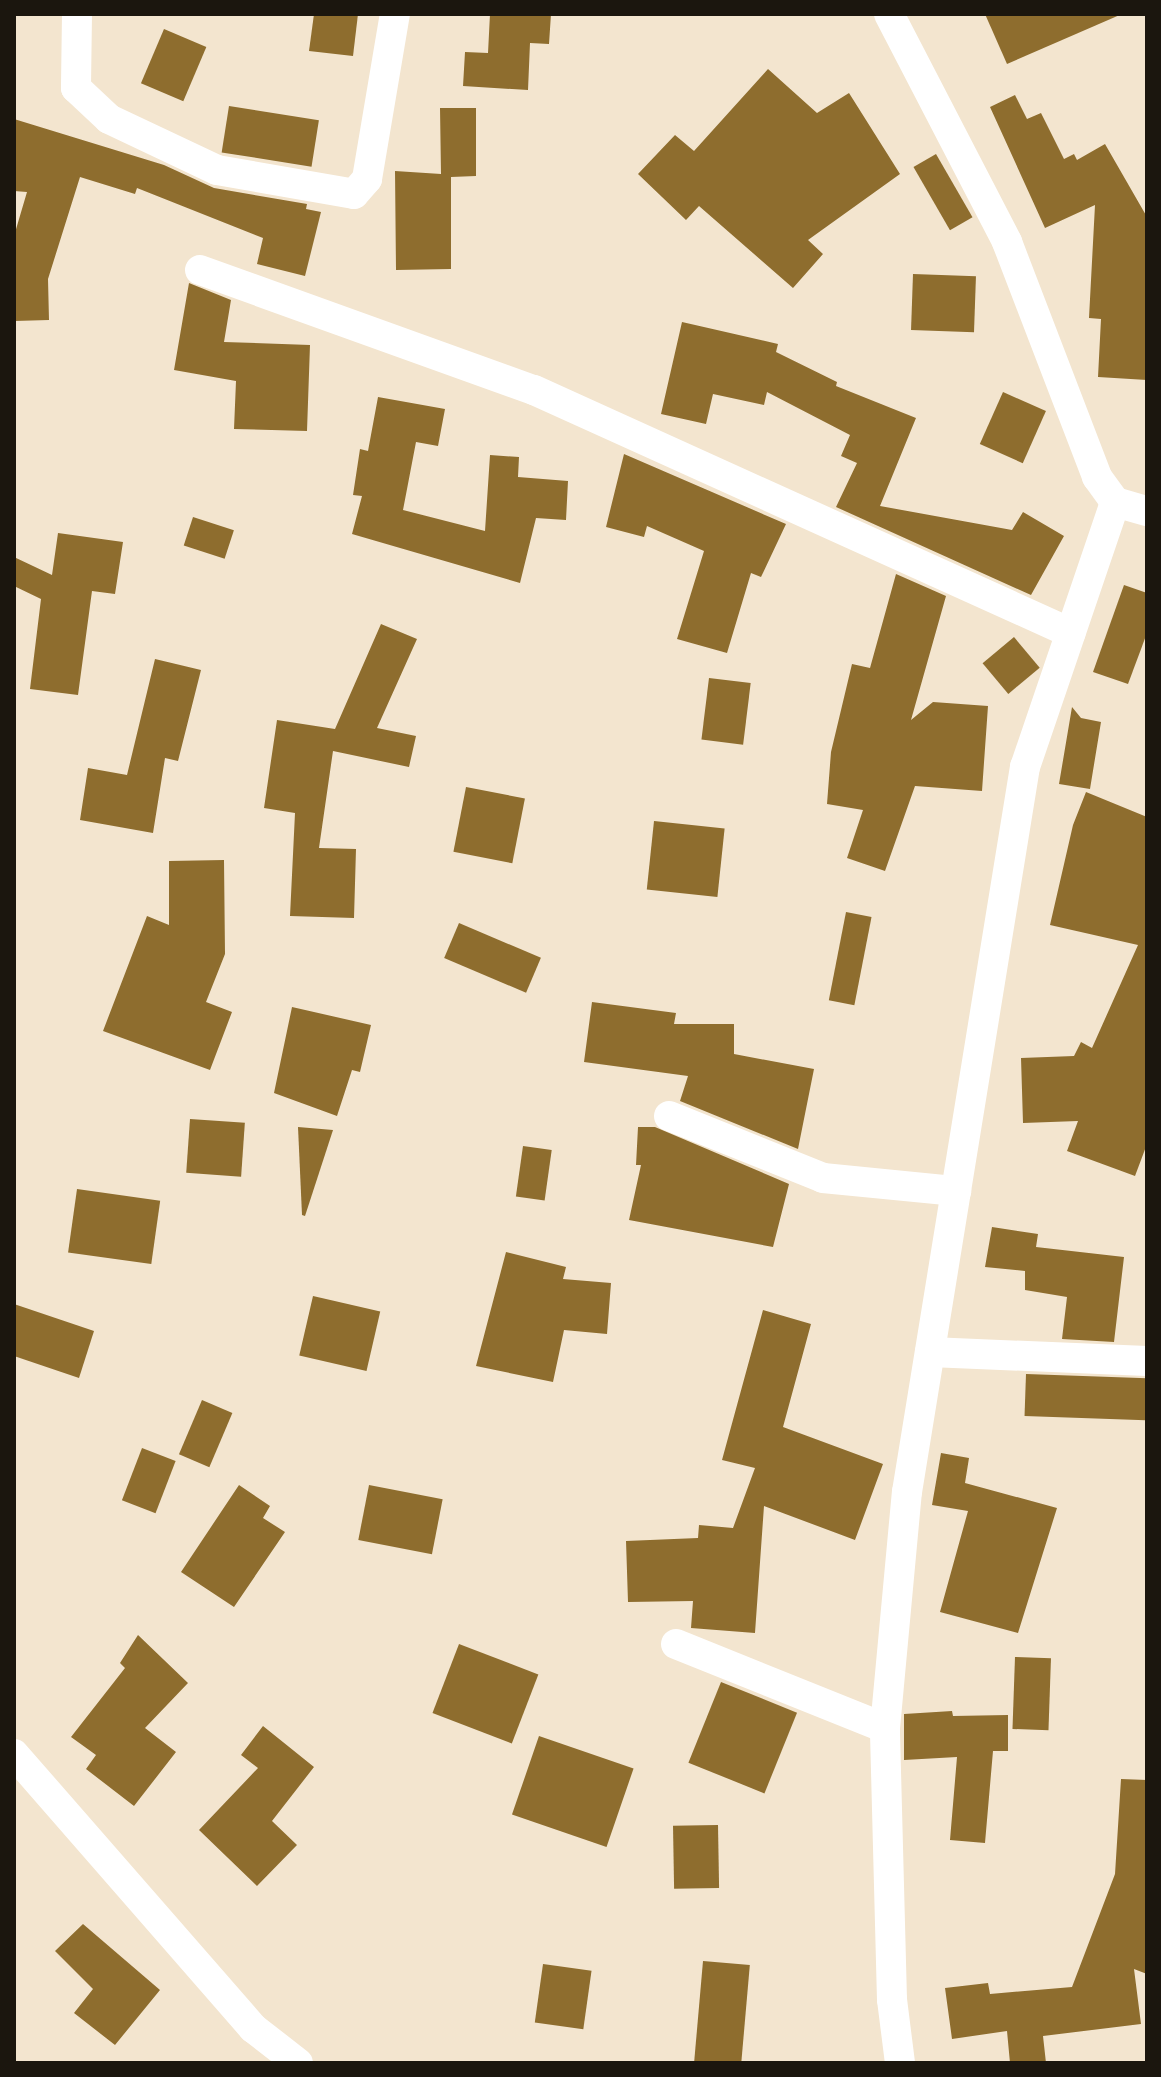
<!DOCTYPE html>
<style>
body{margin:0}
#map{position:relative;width:1161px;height:2077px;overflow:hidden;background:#f3e5cf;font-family:Arial,sans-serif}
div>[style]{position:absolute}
.building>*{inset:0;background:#8e6d2e;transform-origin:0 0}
.street>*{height:30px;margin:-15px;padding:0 15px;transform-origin:15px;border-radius:15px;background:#fff}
span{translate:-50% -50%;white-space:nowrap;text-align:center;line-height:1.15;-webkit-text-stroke:6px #f3e5cf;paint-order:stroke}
.frame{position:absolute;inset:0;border:16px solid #1b160e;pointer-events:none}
</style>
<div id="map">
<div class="building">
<i style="clip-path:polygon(314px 14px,358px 14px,353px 56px,309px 51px)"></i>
<i style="clip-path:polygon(490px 14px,551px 14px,549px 44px,530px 43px,528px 90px,463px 86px,465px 52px,488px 53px)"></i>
<i style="clip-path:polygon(985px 14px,1122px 14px,1007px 64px)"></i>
<i style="left:164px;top:29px;width:46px;height:59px;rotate:23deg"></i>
<i style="clip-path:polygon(768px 69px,817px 113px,849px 93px,900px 174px,808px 240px,823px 254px,793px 288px,699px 206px,686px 220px,638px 174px,675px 135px,694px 151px)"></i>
<i style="clip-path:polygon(1015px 95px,1027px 119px,1041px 113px,1064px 159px,1074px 154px,1077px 160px,1105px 144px,1147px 217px,1147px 380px,1098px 377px,1101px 319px,1089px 318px,1095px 205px,1045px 228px,990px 107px)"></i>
<i style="left:229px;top:106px;width:91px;height:47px;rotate:9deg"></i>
<i style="clip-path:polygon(440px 108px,476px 108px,476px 176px,451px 177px,451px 269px,396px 270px,395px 171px,441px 174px)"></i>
<i style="clip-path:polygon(14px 119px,164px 165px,214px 188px,307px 204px,306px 209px,321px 212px,305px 276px,257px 264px,263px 238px,137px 188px,135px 194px,80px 177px,48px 279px,49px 320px,14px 321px,14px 236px,27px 192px,14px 191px)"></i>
<i style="left:936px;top:154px;width:73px;height:26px;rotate:60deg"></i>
<i style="left:913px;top:274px;width:63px;height:56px;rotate:2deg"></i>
<i style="clip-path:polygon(189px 283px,231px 300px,224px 342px,310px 345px,307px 431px,234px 429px,236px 381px,174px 370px)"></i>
<i style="clip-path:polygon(682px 322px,778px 344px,776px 352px,837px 382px,836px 386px,916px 418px,880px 506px,1012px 530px,1023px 512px,1064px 536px,1031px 595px,836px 507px,857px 463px,841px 456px,850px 435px,767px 392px,764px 405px,713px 394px,706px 424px,661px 414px)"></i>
<i style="left:1003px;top:392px;width:47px;height:57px;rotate:24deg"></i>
<i style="clip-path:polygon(378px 397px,445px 409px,438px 446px,416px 442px,403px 510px,485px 531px,490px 455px,519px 457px,518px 477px,568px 481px,566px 520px,536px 518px,520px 583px,352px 534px,362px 496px,353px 495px,360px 449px,368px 451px)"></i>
<i style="clip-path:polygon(624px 454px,786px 524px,761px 577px,751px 573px,727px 653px,677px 639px,704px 551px,647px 526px,644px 537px,606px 527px)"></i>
<i style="left:193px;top:517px;width:43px;height:30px;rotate:18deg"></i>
<i style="clip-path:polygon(58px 533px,123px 542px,115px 594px,92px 591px,78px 695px,30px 689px,41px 599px,14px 586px,14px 557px,52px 575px)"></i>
<i style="clip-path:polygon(896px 574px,946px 596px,911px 720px,933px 702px,988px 706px,982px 791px,915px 786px,885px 871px,847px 858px,863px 810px,827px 804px,831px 752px,852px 664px,870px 668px)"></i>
<i style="clip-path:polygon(1124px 585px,1147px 593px,1147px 633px,1128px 684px,1093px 672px)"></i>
<i style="clip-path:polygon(381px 624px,417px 639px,377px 728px,416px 736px,409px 767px,333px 751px,319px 848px,356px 849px,354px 918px,290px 916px,295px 813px,264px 808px,277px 720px,335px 729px)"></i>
<i style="left:1014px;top:637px;width:40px;height:41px;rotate:50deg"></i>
<i style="clip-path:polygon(155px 659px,201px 670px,178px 761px,165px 758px,153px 833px,80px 820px,88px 768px,127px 775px)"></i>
<i style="left:709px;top:678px;width:42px;height:62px;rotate:7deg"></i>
<i style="clip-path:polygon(1072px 707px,1081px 718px,1101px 722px,1090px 789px,1059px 784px)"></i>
<i style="left:466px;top:787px;width:60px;height:66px;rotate:11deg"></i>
<i style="clip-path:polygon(1086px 792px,1147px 817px,1147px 1144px,1135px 1176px,1067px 1151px,1078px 1121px,1023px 1123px,1021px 1058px,1074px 1056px,1081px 1042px,1092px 1048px,1138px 945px,1050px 925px,1073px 825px)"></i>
<i style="left:654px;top:821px;width:71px;height:69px;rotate:6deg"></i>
<i style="clip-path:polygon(224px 860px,225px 954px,206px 1002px,232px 1012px,210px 1070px,103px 1031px,147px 916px,169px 925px,169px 861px)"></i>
<i style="left:846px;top:912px;width:26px;height:90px;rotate:11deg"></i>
<i style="left:459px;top:923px;width:89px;height:38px;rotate:23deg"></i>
<i style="clip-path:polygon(592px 1002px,676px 1013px,674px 1024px,734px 1024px,734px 1054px,814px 1069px,798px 1149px,680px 1101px,688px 1076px,584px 1062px)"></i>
<i style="clip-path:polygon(292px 1007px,371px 1025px,360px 1072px,352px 1070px,337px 1116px,274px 1093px)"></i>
<i style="left:190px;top:1119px;width:55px;height:54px;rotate:4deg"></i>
<i style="clip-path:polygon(298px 1127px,333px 1130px,305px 1216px,302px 1215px)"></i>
<i style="clip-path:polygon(638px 1127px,655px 1127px,789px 1184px,773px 1247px,629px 1220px,641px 1165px,636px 1165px)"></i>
<i style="left:523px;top:1146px;width:29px;height:51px;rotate:8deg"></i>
<i style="left:77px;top:1189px;width:84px;height:64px;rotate:8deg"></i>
<i style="clip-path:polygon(992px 1227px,1038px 1234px,1036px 1247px,1124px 1257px,1114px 1342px,1062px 1339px,1067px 1297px,1025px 1290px,1025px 1271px,985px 1267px)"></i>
<i style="clip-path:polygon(506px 1252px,566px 1267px,563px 1279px,611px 1283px,607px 1334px,564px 1330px,553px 1382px,476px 1366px)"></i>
<i style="left:313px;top:1296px;width:69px;height:61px;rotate:13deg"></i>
<i style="clip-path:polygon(14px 1304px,94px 1331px,79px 1378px,14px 1356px)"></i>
<i style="clip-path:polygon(763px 1310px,811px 1324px,783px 1427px,883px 1464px,855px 1540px,764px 1506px,755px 1633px,691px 1628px,693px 1601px,628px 1602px,626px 1541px,698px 1538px,699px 1525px,733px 1528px,755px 1468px,722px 1460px)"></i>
<i style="left:1026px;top:1374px;width:121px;height:42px;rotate:2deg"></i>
<i style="left:202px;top:1400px;width:33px;height:59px;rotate:23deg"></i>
<i style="left:142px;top:1448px;width:36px;height:56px;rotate:21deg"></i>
<i style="clip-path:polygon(941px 1453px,969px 1458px,965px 1483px,1057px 1508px,1018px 1633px,940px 1612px,968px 1511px,932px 1505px)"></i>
<i style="clip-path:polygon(239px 1485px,270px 1506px,263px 1518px,285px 1532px,234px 1607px,181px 1572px)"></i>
<i style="left:369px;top:1485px;width:75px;height:56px;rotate:11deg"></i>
<i style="clip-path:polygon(138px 1635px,188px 1683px,145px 1728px,176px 1752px,134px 1806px,86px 1769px,96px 1755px,71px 1737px,125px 1668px,120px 1663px)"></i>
<i style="left:459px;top:1644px;width:85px;height:74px;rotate:21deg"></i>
<i style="left:1015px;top:1657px;width:36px;height:72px;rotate:2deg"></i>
<i style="left:721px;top:1682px;width:82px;height:87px;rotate:22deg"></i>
<i style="clip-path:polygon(952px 1711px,953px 1716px,1008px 1715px,1008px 1751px,993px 1751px,985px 1843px,950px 1840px,957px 1757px,904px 1760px,904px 1714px)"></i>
<i style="clip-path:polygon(263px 1726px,314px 1767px,272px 1821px,297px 1845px,257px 1886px,199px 1830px,258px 1768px,241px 1755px)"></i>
<i style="left:539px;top:1736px;width:100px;height:83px;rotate:19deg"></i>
<i style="clip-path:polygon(1121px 1779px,1147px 1780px,1147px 1974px,1134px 1969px,1141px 2024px,1043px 2036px,1046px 2063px,1010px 2063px,1007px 2031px,952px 2039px,945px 1988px,988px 1983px,990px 1994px,1072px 1987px,1115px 1874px)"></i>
<i style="left:718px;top:1825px;width:63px;height:45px;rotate:89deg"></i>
<i style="clip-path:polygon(83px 1924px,160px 1990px,115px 2045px,74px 2013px,93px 1989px,55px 1951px)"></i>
<i style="left:703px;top:1961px;width:47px;height:102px;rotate:5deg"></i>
<i style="left:543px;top:1964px;width:49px;height:59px;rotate:8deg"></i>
</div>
<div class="street">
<i style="left:77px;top:14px;width:74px;rotate:90.8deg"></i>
<i style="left:76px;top:88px;width:45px;rotate:43.2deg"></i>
<i style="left:109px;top:119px;width:119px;rotate:25.3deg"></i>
<i style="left:217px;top:170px;width:139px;rotate:9.9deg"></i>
<i style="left:354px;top:194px;width:20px;rotate:-49deg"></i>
<i style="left:367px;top:179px;width:167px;rotate:-80.4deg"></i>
<i style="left:889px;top:14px;width:257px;rotate:62.6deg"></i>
<i style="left:1007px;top:242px;width:252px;rotate:69deg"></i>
<i style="left:1097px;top:477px;width:31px;rotate:54deg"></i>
<i style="left:1115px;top:502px;width:33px;rotate:16deg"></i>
<i style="left:200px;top:270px;width:355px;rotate:19.8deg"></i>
<i style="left:534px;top:390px;width:589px;rotate:24.35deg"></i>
<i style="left:669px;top:1116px;width:166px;rotate:21.9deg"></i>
<i style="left:823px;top:1178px;width:134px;rotate:5.6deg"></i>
<i style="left:930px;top:1352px;width:217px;rotate:2.4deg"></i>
<i style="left:676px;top:1644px;width:225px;rotate:21.9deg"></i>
<i style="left:14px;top:1754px;width:364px;rotate:48.9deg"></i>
<i style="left:253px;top:2028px;width:57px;rotate:37.9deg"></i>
<i style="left:900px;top:2063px;width:64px;rotate:-97.2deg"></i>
<i style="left:892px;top:2000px;width:272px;rotate:-91.5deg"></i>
<i style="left:885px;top:1728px;width:237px;rotate:-84.7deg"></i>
<i style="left:907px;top:1492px;width:735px;rotate:-80.76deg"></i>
<i style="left:1025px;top:767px;width:280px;rotate:-71.2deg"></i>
</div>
<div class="frame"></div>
</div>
